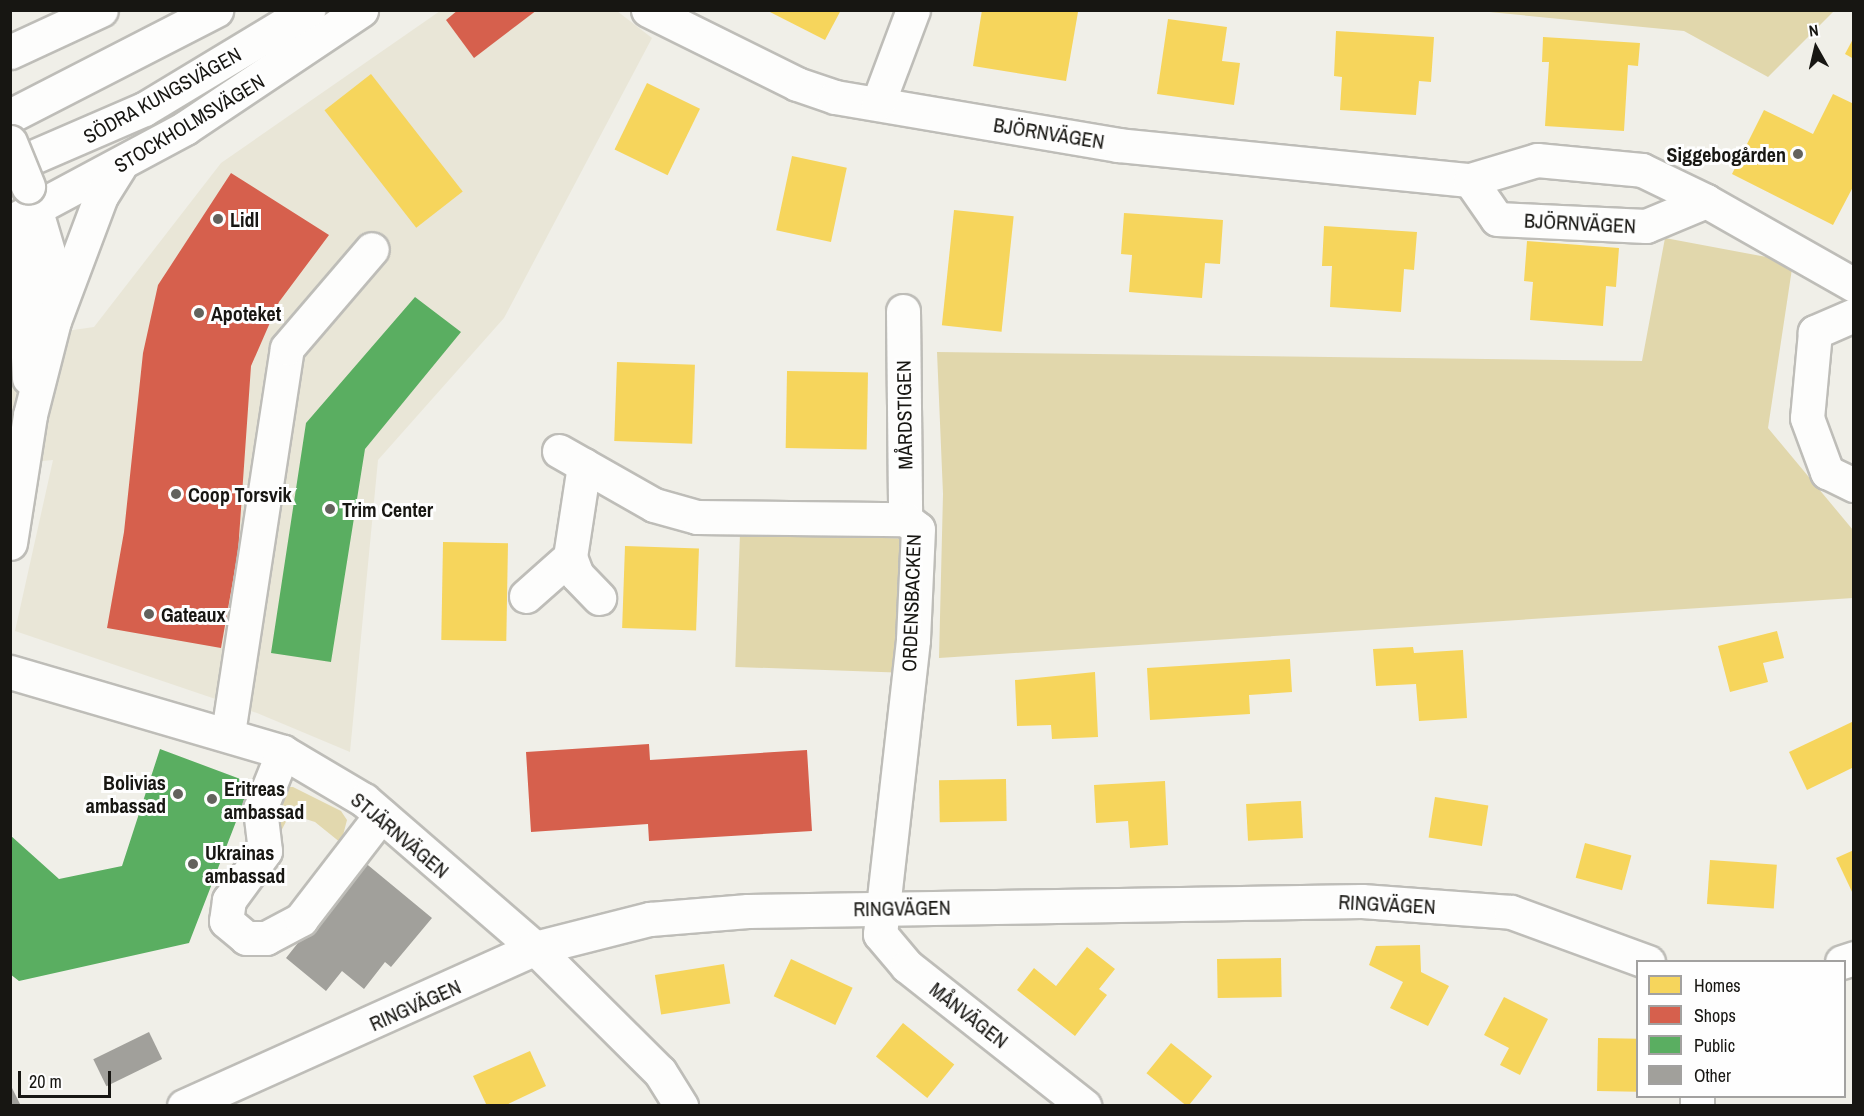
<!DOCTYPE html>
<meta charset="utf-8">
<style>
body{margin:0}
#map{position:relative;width:1864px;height:1116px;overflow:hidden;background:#f0efe8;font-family:"Archivo Narrow",sans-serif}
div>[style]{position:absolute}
.built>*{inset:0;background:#e9e6d7}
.green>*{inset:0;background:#e2d8ae}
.forest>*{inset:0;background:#e1d7ac;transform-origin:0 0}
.homes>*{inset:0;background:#f6d55c;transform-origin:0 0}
.shops>*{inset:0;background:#d6604d}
.public>*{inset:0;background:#5aae61}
.building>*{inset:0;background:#a1a09b;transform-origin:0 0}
.roads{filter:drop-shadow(2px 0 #bebdb8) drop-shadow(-2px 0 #bebdb8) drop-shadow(0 2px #bebdb8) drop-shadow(0 -2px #bebdb8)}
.minor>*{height:33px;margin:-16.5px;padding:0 16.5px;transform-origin:16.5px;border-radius:16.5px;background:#fdfdfc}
.major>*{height:33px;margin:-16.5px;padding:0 16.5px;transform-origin:16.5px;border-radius:16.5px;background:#fdfdfc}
.bridges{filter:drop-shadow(2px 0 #bebdb8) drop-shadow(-2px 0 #bebdb8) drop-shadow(0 2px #bebdb8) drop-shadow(0 -2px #bebdb8)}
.minor-bridge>*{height:33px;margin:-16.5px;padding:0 16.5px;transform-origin:16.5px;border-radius:16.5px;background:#fdfdfc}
.dots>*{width:16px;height:16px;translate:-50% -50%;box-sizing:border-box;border:3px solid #fefefe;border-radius:50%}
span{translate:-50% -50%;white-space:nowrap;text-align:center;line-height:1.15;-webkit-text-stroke:6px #fefefe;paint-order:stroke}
.street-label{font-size:20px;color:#171612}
.poi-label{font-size:20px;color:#171612;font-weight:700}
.right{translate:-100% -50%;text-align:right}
.left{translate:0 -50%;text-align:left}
.frame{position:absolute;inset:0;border:12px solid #171612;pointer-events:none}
.legend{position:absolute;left:1636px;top:960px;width:210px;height:138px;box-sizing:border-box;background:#fefefe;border:2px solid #a2a1a0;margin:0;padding:8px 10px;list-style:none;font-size:18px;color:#171612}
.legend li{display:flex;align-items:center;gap:12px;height:30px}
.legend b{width:30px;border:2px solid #a2a1a0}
.north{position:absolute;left:1786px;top:18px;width:60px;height:60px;-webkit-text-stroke:4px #fefefe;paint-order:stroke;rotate:352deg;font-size:16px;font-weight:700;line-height:24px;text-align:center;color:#171612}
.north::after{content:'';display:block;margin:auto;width:21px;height:27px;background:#171612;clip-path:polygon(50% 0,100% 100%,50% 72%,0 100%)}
.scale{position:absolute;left:18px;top:1071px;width:93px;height:27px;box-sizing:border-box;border:3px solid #171612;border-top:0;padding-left:8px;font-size:18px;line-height:21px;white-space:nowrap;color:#171612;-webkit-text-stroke:4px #fefefe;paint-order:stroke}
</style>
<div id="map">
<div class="built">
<i style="clip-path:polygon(440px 11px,617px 11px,652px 38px,504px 318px,378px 460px,350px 752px,257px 713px,15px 631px,53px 460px,11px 464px,11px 339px,94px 327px,221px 163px)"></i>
</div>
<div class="green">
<i style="clip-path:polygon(280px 787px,293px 787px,341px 811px,347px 820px,341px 843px,315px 822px,290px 814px,279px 835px,270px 822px)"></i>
</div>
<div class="forest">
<i style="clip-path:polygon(1479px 11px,1834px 10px,1834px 11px,1768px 77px,1684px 31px)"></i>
<i style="clip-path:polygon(1665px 238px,1793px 262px,1768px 428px,1853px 530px,1853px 598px,939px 658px,943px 494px,937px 352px,1642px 361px)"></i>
<i style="left:740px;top:533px;width:167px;height:134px;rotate:2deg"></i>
</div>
<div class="homes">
<i style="clip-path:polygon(766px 10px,841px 10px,825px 40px)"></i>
<i style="clip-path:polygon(982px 10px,1078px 12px,1066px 81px,973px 66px)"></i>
<i style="clip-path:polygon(1168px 19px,1227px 27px,1222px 61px,1240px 63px,1234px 105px,1157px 94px)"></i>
<i style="clip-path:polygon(1336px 31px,1434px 37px,1431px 82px,1419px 81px,1416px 115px,1340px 110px,1342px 77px,1334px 76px)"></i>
<i style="clip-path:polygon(1543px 37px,1640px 43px,1638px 66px,1628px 65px,1624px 131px,1545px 126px,1549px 62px,1542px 62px)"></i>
<i style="clip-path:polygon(1854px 37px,1854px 59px,1845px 54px)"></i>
<i style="left:371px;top:74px;width:149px;height:59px;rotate:52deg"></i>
<i style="left:647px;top:83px;width:59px;height:74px;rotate:26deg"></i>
<i style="clip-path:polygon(1833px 94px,1854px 104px,1854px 185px,1833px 225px,1732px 174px,1764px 110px,1813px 134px)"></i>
<i style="left:792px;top:156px;width:56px;height:76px;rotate:12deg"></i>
<i style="left:954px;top:210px;width:60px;height:116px;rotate:6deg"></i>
<i style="clip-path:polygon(1124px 213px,1223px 220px,1220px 264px,1205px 263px,1202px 298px,1129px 292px,1132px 255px,1121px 254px)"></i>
<i style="clip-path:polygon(1324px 226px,1417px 232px,1414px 270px,1404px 269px,1401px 312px,1330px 307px,1332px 266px,1322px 266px)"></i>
<i style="clip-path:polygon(1527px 241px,1619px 248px,1616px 287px,1606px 286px,1603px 326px,1530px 320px,1533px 282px,1524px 281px)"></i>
<i style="left:617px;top:362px;width:78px;height:79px;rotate:2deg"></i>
<i style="left:787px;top:371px;width:81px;height:77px;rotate:1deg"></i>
<i style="left:443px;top:542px;width:65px;height:98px;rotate:1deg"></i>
<i style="left:625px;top:546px;width:74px;height:82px;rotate:2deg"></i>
<i style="clip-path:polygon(1777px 631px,1784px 658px,1763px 663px,1768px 682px,1730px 692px,1718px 646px)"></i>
<i style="clip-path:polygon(1413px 647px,1414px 653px,1463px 650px,1467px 718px,1419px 721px,1416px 684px,1376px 686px,1373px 649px)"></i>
<i style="clip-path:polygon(1290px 659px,1292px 692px,1249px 695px,1250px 714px,1150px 720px,1147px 668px)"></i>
<i style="clip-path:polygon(1095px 672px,1098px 737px,1052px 739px,1051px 725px,1017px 726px,1015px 680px)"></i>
<i style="clip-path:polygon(1854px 721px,1854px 767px,1807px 790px,1789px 752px)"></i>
<i style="left:1006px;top:779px;width:42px;height:67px;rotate:89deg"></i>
<i style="clip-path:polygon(1165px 781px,1168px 845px,1130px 848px,1128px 821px,1096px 823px,1094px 785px)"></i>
<i style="left:1435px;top:797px;width:54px;height:41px;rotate:9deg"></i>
<i style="left:1301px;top:801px;width:37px;height:55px;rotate:87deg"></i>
<i style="left:1585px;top:843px;width:48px;height:36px;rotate:15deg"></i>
<i style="clip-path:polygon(1854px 850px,1854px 896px,1836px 858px)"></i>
<i style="left:1710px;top:860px;width:67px;height:44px;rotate:4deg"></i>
<i style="clip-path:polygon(1420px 945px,1421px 972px,1449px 986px,1428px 1026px,1390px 1008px,1403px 982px,1369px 965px,1376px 946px)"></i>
<i style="clip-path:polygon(1087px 947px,1115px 969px,1099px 989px,1107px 995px,1075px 1036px,1017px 990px,1034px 968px,1056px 986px)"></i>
<i style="left:1281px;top:958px;width:39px;height:64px;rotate:89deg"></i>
<i style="left:791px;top:959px;width:68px;height:41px;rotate:25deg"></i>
<i style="left:724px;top:964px;width:40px;height:70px;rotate:81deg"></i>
<i style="clip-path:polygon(1504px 997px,1548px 1019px,1520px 1075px,1500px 1065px,1509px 1048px,1484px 1035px)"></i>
<i style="left:903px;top:1023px;width:66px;height:43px;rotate:39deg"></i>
<i style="left:1598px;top:1038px;width:40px;height:53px;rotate:1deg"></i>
<i style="left:1171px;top:1043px;width:53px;height:39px;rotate:39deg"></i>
<i style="clip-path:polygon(530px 1051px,546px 1086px,504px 1106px,487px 1106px,473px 1076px)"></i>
</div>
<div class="shops">
<i style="clip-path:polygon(458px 10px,537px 10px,474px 58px,446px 20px)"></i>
<i style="clip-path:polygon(231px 173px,329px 235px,279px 302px,251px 366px,238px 552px,221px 648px,107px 628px,124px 532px,143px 353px,158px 285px)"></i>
<i style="clip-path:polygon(649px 744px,650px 760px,807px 750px,812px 831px,649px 841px,648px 824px,531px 832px,526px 752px)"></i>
</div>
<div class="public">
<i style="clip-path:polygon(415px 297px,461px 332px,365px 449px,331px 662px,271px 653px,306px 423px)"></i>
<i style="clip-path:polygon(160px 749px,251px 783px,189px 943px,19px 981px,10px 974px,10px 835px,59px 879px,122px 866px)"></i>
</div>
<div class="building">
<i style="clip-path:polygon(363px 861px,432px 918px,391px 967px,385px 962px,364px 989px,342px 971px,326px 991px,286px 958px)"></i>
<i style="left:149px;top:1032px;width:30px;height:62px;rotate:64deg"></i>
<i style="clip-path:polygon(10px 1084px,21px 1106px,10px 1106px)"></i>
</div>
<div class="roads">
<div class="minor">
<i style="left:648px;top:10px;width:166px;rotate:26.4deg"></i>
<i style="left:797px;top:84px;width:40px;rotate:18.9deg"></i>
<i style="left:835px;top:97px;width:287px;rotate:9.6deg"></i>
<i style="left:1118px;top:145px;width:354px;rotate:5.7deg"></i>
<i style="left:1470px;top:180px;width:47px;rotate:55.3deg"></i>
<i style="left:1497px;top:219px;width:149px;rotate:2.7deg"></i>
<i style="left:1646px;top:226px;width:65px;rotate:-22.6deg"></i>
<i style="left:1706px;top:201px;width:170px;rotate:29.6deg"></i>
<i style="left:10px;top:52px;width:100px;rotate:-24.8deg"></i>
<i style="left:878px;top:103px;width:99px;rotate:-69.4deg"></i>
<i style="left:1470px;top:180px;width:70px;rotate:-16.6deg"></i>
<i style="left:1537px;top:160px;width:105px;rotate:5.4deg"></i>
<i style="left:1642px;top:170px;width:71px;rotate:25.8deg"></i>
<i style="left:30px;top:191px;width:74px;rotate:73.5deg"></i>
<i style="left:51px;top:262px;width:51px;rotate:86.6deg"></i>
<i style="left:10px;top:222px;width:199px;rotate:-28.2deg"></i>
<i style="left:185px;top:128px;width:212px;rotate:-33.8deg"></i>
<i style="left:10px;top:236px;width:54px;rotate:73.9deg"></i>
<i style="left:25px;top:288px;width:90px;rotate:87.5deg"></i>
<i style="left:903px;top:311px;width:208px;rotate:89.4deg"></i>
<i style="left:1854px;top:315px;width:43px;rotate:156.4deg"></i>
<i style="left:1815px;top:332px;width:86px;rotate:95.3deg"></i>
<i style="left:1807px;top:418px;width:58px;rotate:69.7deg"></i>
<i style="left:1827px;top:472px;width:30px;rotate:26deg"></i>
<i style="left:559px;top:451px;width:109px;rotate:29.6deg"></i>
<i style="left:654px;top:505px;width:45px;rotate:15.6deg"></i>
<i style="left:697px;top:517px;width:208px;rotate:0.6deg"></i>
<i style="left:905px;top:519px;width:16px;rotate:38deg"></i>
<i style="left:918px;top:529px;width:111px;rotate:92.6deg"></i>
<i style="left:913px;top:640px;width:296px;rotate:96.4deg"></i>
<i style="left:880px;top:934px;width:42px;rotate:49.8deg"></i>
<i style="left:907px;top:966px;width:226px;rotate:38.3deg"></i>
<i style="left:10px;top:543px;width:130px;rotate:-81.1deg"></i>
<i style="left:30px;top:415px;width:97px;rotate:-75.7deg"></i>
<i style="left:54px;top:321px;width:134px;rotate:-69.4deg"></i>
<i style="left:101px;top:196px;width:34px;rotate:-58deg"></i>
<i style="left:570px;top:557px;width:19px;rotate:69deg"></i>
<i style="left:577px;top:575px;width:32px;rotate:46deg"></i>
<i style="left:526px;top:596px;width:59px;rotate:-41.6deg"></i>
<i style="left:570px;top:557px;width:93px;rotate:-81.3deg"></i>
<i style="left:10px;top:672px;width:284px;rotate:16.3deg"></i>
<i style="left:283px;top:752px;width:94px;rotate:30.7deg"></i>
<i style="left:364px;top:800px;width:226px;rotate:40.9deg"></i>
<i style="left:535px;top:948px;width:176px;rotate:44.8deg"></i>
<i style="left:660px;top:1072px;width:40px;rotate:58deg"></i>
<i style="left:228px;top:733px;width:389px;rotate:-81.3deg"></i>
<i style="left:287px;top:348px;width:130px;rotate:-49.4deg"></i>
<i style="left:283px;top:752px;width:61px;rotate:112deg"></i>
<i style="left:260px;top:809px;width:42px;rotate:83.2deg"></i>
<i style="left:265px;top:851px;width:61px;rotate:126.3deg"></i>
<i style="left:229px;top:900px;width:21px;rotate:98deg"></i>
<i style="left:226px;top:921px;width:26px;rotate:40deg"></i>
<i style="left:246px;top:938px;width:20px"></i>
<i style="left:266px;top:938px;width:40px;rotate:-28deg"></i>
<i style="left:301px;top:919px;width:131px;rotate:-52.4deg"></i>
<i style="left:1842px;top:962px;width:13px;rotate:-18deg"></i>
<i style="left:184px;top:1106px;width:385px;rotate:-24.2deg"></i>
<i style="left:535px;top:948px;width:119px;rotate:-14.2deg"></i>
<i style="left:650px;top:919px;width:98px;rotate:-4.7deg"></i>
<i style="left:748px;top:911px;width:614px;rotate:-0.93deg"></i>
<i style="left:1362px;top:901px;width:149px;rotate:4.2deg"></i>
<i style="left:1511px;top:912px;width:146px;rotate:20.1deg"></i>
<i style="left:1697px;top:1106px;width:10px;rotate:-90deg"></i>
</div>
<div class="major">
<i style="left:10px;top:116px;width:232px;rotate:-27.2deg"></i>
<i style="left:10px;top:167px;width:146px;rotate:-23.4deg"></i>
<i style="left:144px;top:109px;width:192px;rotate:-31.1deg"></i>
</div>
</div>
<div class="bridges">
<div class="minor-bridge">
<i style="left:10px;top:142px;width:48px;rotate:67.8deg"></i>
</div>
</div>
<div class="dots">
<i style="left:1798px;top:154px;background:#63625d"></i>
<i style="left:218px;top:219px;background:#63625d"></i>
<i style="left:199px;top:313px;background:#63625d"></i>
<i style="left:176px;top:494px;background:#63625d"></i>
<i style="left:330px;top:509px;background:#63625d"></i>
<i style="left:149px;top:614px;background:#63625d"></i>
<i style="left:178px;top:794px;background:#63625d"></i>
<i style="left:212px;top:799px;background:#63625d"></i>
<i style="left:193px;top:864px;background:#63625d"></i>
</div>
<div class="street-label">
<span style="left:162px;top:95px;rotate:-29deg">SÖDRA KUNGSVÄGEN</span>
<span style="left:189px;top:123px;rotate:-31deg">STOCKHOLMSVÄGEN</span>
<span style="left:1049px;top:133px;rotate:9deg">BJÖRNVÄGEN</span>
<span style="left:1580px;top:223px;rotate:3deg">BJÖRNVÄGEN</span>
<span style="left:904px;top:415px;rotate:-91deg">MÅRDSTIGEN</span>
<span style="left:911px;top:603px;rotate:-88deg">ORDENSBACKEN</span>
<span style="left:400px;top:835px;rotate:40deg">STJÄRNVÄGEN</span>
<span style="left:1387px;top:904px;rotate:3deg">RINGVÄGEN</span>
<span style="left:902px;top:908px;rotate:-1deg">RINGVÄGEN</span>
<span style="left:415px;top:1005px;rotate:-24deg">RINGVÄGEN</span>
<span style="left:969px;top:1015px;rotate:38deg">MÅNVÄGEN</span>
</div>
<div class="poi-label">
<span class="right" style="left:1786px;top:154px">Siggebogården</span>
<span class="left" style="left:230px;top:219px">Lidl</span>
<span class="left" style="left:211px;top:313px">Apoteket</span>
<span class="left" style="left:188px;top:494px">Coop Torsvik</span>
<span class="left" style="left:342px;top:509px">Trim Center</span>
<span class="left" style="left:161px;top:614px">Gateaux</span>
<span class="right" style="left:166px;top:794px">Bolivias<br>ambassad</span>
<span class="left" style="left:224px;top:800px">Eritreas<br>ambassad</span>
<span class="left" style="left:205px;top:864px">Ukrainas<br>ambassad</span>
</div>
<div class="frame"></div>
<ul class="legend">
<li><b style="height:16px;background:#f6d55c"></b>Homes</li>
<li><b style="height:16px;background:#d6604d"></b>Shops</li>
<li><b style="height:16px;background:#5aae61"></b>Public</li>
<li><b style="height:16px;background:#a1a09b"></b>Other</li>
</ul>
<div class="north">N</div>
<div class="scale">20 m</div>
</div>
